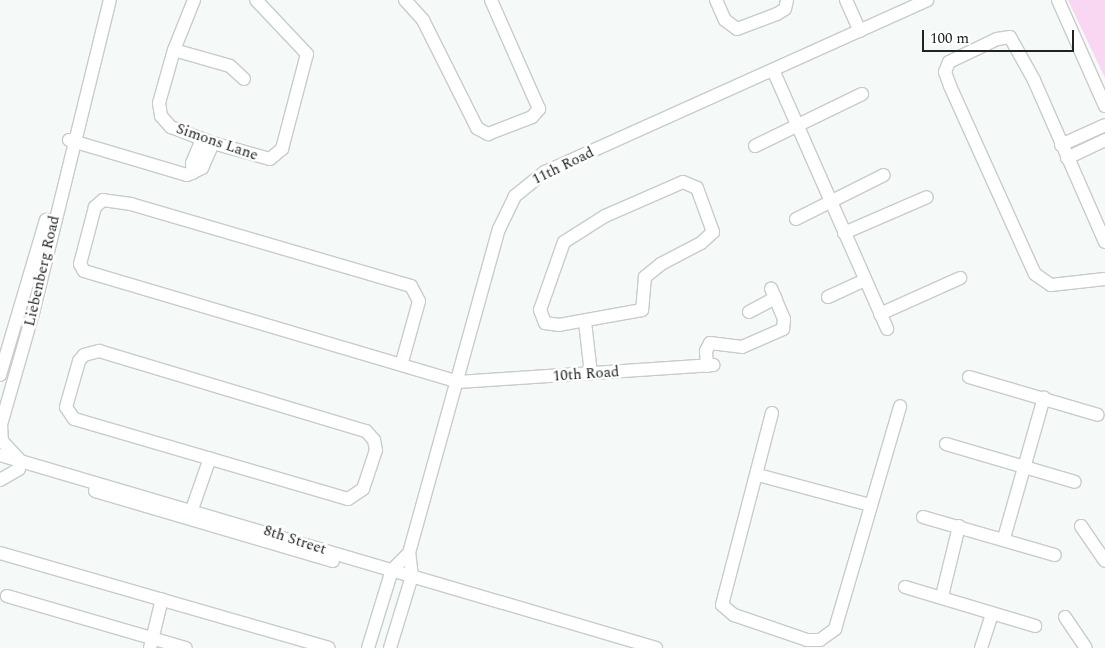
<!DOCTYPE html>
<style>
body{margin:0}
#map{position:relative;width:1105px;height:648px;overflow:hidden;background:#f5faf8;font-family:Spectral,serif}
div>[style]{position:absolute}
.green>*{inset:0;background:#f9d6f1}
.roads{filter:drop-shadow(1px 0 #c7cccb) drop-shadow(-1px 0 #c7cccb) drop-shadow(0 1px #c7cccb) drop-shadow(0 -1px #c7cccb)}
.minor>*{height:12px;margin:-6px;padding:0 6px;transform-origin:6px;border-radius:6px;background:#fff}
span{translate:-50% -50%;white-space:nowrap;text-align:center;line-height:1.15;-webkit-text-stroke:5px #fff;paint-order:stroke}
.street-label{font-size:15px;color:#212222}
.scale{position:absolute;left:922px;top:30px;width:152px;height:22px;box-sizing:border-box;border:2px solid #212222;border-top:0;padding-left:6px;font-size:15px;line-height:18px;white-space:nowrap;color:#212222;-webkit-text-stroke:4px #fff;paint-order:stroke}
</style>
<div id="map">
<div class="green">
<i style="clip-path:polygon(1068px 0,1105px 0,1105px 78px)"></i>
</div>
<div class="roads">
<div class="minor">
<i style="left:194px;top:0;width:54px;rotate:111.8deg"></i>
<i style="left:174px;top:50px;width:55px;rotate:105.8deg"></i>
<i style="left:159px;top:103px;width:13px;rotate:81deg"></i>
<i style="left:161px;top:116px;width:15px;rotate:48deg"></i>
<i style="left:171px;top:127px;width:45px;rotate:20.9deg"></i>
<i style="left:213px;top:143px;width:59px;rotate:15.7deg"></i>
<i style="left:270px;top:159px;width:16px;rotate:-40deg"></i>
<i style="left:282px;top:149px;width:98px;rotate:-75.3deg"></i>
<i style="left:307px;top:54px;width:74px;rotate:-133.4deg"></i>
<i style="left:405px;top:0;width:27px;rotate:48deg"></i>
<i style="left:423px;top:20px;width:121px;rotate:63.4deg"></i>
<i style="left:477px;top:128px;width:13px;rotate:29deg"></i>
<i style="left:488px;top:134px;width:47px;rotate:-21.1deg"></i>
<i style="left:532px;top:117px;width:11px;rotate:-49deg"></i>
<i style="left:539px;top:109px;width:119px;rotate:-113.8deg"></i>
<i style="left:716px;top:0;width:22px;rotate:66deg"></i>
<i style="left:725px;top:20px;width:15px;rotate:37deg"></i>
<i style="left:737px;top:29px;width:43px;rotate:-20.6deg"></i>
<i style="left:777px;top:14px;width:9px;rotate:-32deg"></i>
<i style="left:785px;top:9px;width:9px;rotate:-77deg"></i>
<i style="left:846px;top:0;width:34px;rotate:66deg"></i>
<i style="left:1058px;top:0;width:116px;rotate:66.1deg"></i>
<i style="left:174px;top:50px;width:58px;rotate:15.9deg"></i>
<i style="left:230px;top:66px;width:19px;rotate:43deg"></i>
<i style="left:773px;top:70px;width:283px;rotate:66.2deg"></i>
<i style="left:69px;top:140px;width:123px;rotate:16.5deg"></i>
<i style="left:187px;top:175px;width:17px;rotate:-25deg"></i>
<i style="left:202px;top:168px;width:27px;rotate:-66deg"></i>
<i style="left:1061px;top:145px;width:48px;rotate:-24.4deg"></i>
<i style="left:755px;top:146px;width:119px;rotate:-25.9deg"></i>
<i style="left:1067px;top:158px;width:42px;rotate:-25.3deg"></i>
<i style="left:193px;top:173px;width:10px;rotate:-96deg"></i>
<i style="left:192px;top:163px;width:26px;rotate:-67deg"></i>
<i style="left:683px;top:182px;width:15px;rotate:23deg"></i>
<i style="left:697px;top:188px;width:47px;rotate:70deg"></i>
<i style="left:713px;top:232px;width:16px;rotate:137deg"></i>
<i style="left:701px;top:243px;width:45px;rotate:152.3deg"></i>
<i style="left:661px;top:264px;width:21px;rotate:141deg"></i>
<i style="left:645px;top:277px;width:33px;rotate:95deg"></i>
<i style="left:642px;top:310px;width:84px;rotate:169.8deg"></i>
<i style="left:559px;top:325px;width:14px;rotate:-172deg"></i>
<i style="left:545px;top:323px;width:14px;rotate:-111deg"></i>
<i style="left:540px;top:310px;width:72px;rotate:-70.6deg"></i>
<i style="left:564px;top:242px;width:49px;rotate:-32.4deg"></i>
<i style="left:605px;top:216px;width:85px;rotate:-23.6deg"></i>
<i style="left:796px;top:219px;width:98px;rotate:-26.6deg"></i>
<i style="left:844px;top:233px;width:90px;rotate:-23.4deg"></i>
<i style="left:1105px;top:242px;width:177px;rotate:-113.7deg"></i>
<i style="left:1034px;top:80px;width:49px;rotate:-119.2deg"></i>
<i style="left:1010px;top:37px;width:13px;rotate:171deg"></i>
<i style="left:997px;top:39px;width:53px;rotate:154.4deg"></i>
<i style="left:949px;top:62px;width:11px;rotate:112deg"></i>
<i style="left:945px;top:72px;width:15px;rotate:70deg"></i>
<i style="left:950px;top:86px;width:206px;rotate:65.7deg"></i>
<i style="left:1035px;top:274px;width:19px;rotate:35deg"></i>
<i style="left:1051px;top:285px;width:54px;rotate:-6.3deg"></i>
<i style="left:828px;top:297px;width:41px;rotate:-24.7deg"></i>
<i style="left:749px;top:312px;width:30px;rotate:-28deg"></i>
<i style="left:880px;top:314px;width:88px;rotate:-24.2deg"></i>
<i style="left:585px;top:322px;width:52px;rotate:83.4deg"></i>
<i style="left:99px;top:351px;width:279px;rotate:16.7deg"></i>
<i style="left:366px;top:431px;width:12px;rotate:48deg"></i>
<i style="left:374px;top:440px;width:10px;rotate:79deg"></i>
<i style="left:376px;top:450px;width:41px;rotate:108.4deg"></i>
<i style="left:363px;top:489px;width:18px;rotate:146deg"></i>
<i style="left:348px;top:499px;width:285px;rotate:-163.7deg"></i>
<i style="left:74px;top:419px;width:14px;rotate:-124deg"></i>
<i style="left:66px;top:407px;width:48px;rotate:-74.2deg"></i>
<i style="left:79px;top:361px;width:8px;rotate:-50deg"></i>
<i style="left:84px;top:355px;width:16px;rotate:-15deg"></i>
<i style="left:402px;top:362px;width:63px;rotate:-74.4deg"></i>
<i style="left:419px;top:301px;width:17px;rotate:-118deg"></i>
<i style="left:411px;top:286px;width:292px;rotate:-163.7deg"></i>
<i style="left:131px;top:204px;width:28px;rotate:-172deg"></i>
<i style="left:103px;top:200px;width:11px;rotate:139deg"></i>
<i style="left:95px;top:207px;width:59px;rotate:104.7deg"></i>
<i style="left:80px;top:264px;width:8px;rotate:60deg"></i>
<i style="left:84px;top:271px;width:390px;rotate:16.5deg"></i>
<i style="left:458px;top:382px;width:256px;rotate:-3.8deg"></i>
<i style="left:707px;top:366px;width:15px;rotate:-94deg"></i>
<i style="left:706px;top:351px;width:9px;rotate:-63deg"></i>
<i style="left:710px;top:343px;width:32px;rotate:7deg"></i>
<i style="left:742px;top:347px;width:45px;rotate:-23.7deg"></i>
<i style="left:783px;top:329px;width:10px;rotate:-84deg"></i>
<i style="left:784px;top:319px;width:33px;rotate:-113deg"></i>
<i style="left:0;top:375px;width:162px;rotate:-73.5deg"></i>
<i style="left:969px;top:377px;width:134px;rotate:16.4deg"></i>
<i style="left:772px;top:413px;width:198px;rotate:104.6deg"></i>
<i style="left:722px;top:605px;width:16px;rotate:40deg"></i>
<i style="left:734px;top:615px;width:77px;rotate:18.9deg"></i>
<i style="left:807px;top:640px;width:13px"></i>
<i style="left:820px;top:640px;width:19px;rotate:-36deg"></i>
<i style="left:835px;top:629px;width:232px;rotate:-73.7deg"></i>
<i style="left:1px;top:424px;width:17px;rotate:87deg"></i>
<i style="left:2px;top:441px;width:25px;rotate:47deg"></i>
<i style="left:0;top:428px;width:120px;rotate:-74deg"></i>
<i style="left:33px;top:313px;width:322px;rotate:-76.2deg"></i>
<i style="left:946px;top:444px;width:134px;rotate:16.4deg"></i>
<i style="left:0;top:455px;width:684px;rotate:16.39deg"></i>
<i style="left:758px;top:475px;width:116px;rotate:15deg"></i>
<i style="left:0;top:480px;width:22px;rotate:-30deg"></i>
<i style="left:95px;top:491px;width:248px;rotate:16.4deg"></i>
<i style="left:190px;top:515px;width:60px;rotate:-70.7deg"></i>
<i style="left:923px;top:517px;width:137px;rotate:16.1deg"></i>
<i style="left:1081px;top:526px;width:42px;rotate:55.6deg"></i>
<i style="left:1004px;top:538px;width:146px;rotate:-74.1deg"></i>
<i style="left:0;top:553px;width:342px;rotate:16.1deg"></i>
<i style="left:905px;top:587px;width:136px;rotate:16.7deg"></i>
<i style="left:7px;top:596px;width:186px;rotate:16.2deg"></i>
<i style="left:942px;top:596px;width:72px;rotate:-76.3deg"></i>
<i style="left:1065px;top:617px;width:37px;rotate:56deg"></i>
<i style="left:150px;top:648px;width:50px;rotate:-76.2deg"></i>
<i style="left:368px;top:648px;width:82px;rotate:-72.9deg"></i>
<i style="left:392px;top:570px;width:24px;rotate:-45deg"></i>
<i style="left:390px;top:648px;width:75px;rotate:-73deg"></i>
<i style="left:412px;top:576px;width:23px;rotate:-97deg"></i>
<i style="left:409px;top:553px;width:336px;rotate:-74.5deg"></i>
<i style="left:499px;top:229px;width:37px;rotate:-64deg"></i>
<i style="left:515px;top:196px;width:38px;rotate:-39deg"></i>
<i style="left:545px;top:172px;width:419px;rotate:-24.2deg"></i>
<i style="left:981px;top:648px;width:36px;rotate:-72deg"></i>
</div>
</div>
<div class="street-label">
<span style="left:217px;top:142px;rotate:19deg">Simons Lane</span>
<span style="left:563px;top:166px;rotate:-26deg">11th Road</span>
<span style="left:42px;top:271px;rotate:-77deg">Liebenberg Road</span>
<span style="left:586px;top:374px;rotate:-4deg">10th Road</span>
<span style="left:295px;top:540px;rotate:18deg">8th Street</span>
</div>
<div class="scale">100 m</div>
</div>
